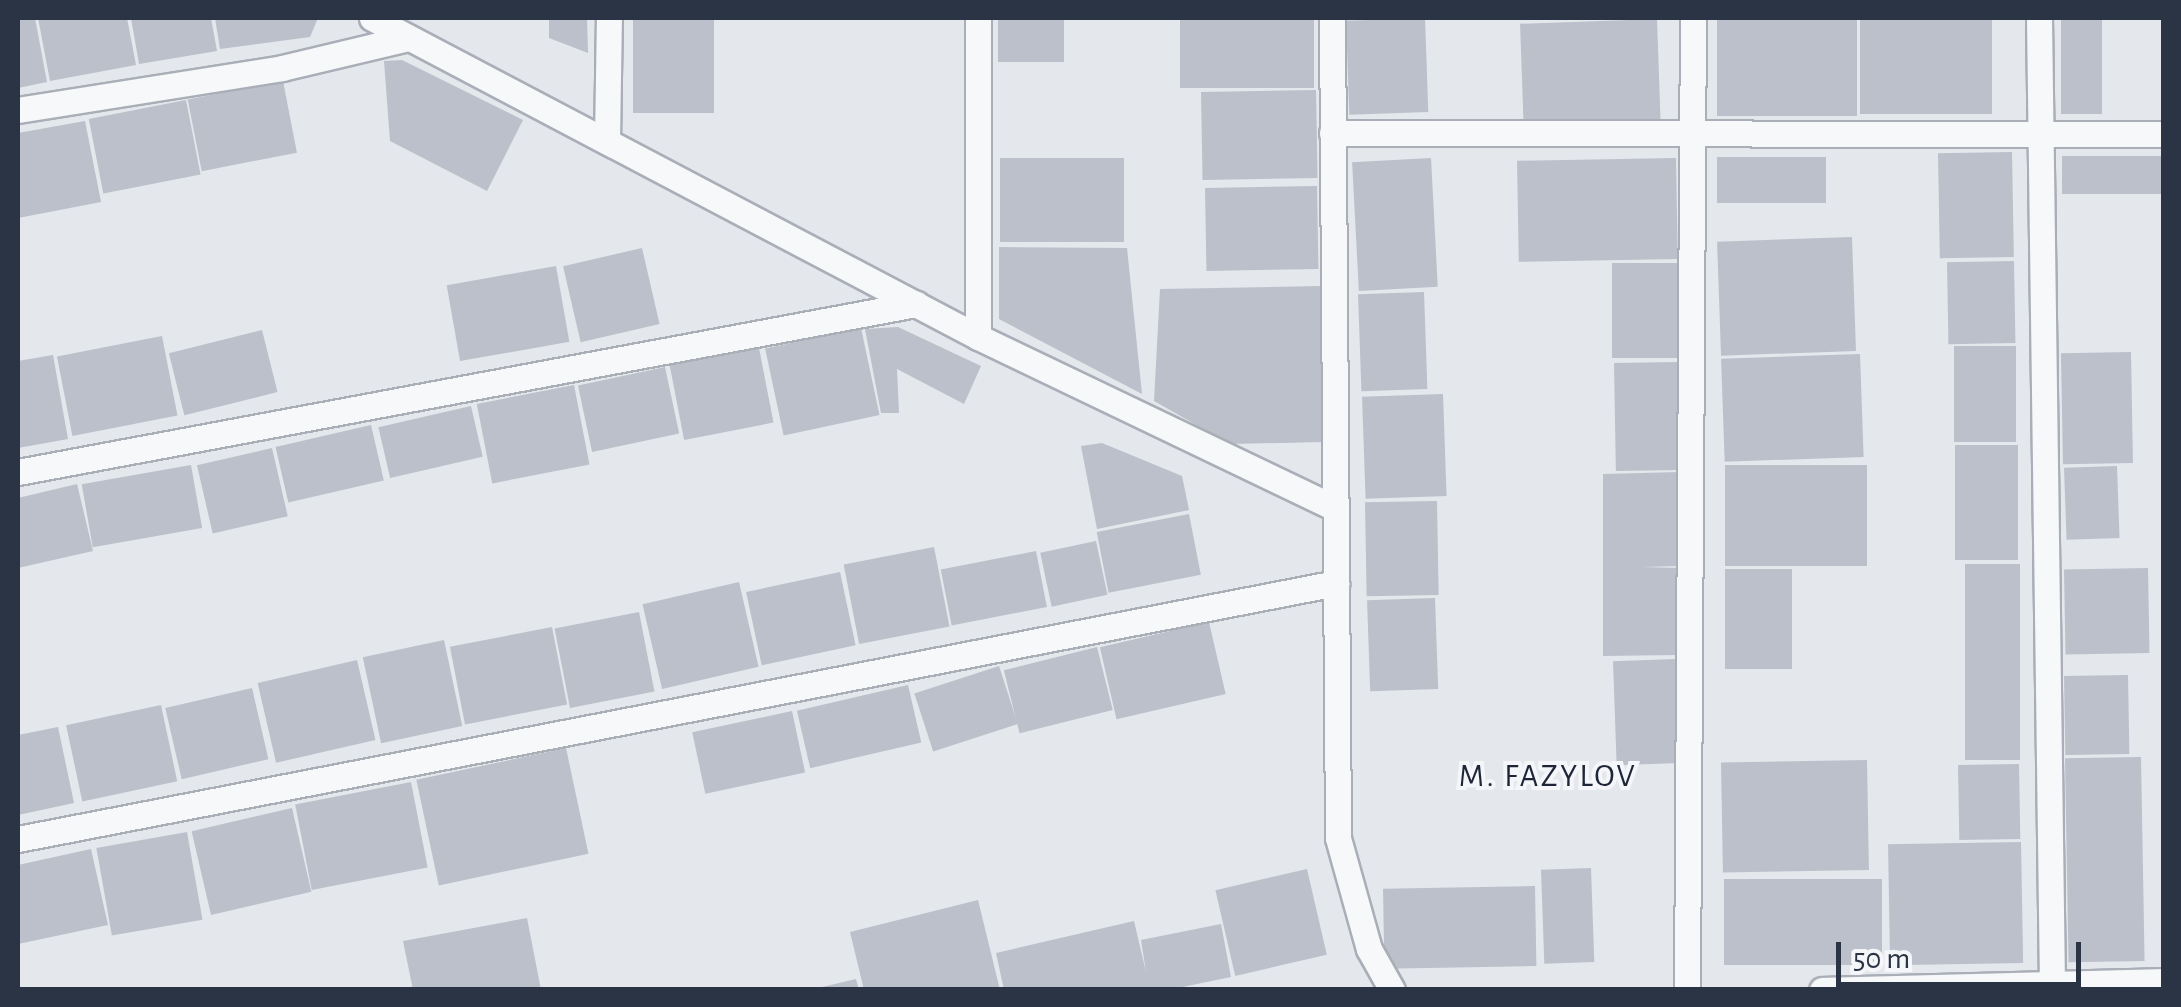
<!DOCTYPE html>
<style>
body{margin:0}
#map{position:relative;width:2181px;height:1007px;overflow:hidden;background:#e4e7ec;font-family:"Alegreya Sans",sans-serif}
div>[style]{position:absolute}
.building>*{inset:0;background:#bbc0ca;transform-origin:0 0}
.roads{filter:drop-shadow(2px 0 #a9aeb7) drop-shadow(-2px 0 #a9aeb7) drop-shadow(0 2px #a9aeb7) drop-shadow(0 -2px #a9aeb7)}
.street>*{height:25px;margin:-12.5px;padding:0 12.5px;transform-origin:12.5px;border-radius:12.5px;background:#f7f8fa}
span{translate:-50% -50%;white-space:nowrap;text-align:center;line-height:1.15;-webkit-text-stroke:8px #f4f6f9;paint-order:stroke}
.quarter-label{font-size:32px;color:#1d2536;letter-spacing:2.5px}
.frame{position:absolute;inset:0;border:20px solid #2b3445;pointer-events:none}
.scale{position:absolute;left:1836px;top:942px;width:245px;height:45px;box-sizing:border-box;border:5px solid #2b3445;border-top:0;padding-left:12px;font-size:30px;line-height:35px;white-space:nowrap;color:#2b3445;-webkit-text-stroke:8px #f4f6f9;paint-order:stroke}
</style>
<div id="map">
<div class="building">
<i style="clip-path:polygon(18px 18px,35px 18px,47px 82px,18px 88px)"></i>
<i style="clip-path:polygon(38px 18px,127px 18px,136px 65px,50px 81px)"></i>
<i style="clip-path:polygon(131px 18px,211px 18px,217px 51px,139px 64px)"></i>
<i style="clip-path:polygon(215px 18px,318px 18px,310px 37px,220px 49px)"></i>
<i style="clip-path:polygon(549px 18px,587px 18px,588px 53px,549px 38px)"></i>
<i style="left:633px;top:18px;width:81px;height:95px"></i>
<i style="left:998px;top:18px;width:66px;height:44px"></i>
<i style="left:1180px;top:18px;width:134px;height:70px"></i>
<i style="left:1425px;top:18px;width:94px;height:79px;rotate:88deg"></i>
<i style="left:1717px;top:18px;width:140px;height:98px"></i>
<i style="left:1860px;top:18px;width:132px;height:96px"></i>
<i style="left:2061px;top:18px;width:41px;height:96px"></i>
<i style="left:1657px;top:19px;width:102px;height:137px;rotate:88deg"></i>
<i style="clip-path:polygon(402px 60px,523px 120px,487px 191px,390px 141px,384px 61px)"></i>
<i style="left:283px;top:81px;width:73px;height:97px;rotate:79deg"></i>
<i style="left:1316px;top:90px;width:88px;height:115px;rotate:89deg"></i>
<i style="left:186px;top:100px;width:76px;height:99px;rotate:79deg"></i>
<i style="clip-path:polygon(85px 121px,101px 202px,18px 218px,18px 133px)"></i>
<i style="left:2012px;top:152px;width:105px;height:74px;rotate:89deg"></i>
<i style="left:2062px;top:156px;width:102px;height:38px"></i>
<i style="left:1826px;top:157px;width:46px;height:109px;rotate:90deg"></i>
<i style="left:1000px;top:158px;width:124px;height:84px"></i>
<i style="left:1431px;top:158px;width:129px;height:79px;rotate:87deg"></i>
<i style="left:1676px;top:158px;width:101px;height:159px;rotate:89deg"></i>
<i style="left:1317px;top:186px;width:83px;height:112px;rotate:89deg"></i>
<i style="left:1852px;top:237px;width:114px;height:135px;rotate:88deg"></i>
<i style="clip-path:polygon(999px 247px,1127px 248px,1142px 394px,999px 319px)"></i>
<i style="left:642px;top:248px;width:78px;height:81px;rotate:77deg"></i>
<i style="left:2014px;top:261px;width:82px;height:67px;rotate:89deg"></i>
<i style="left:1612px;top:263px;width:65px;height:95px"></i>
<i style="left:556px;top:266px;width:77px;height:111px;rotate:80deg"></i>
<i style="clip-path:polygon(1320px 286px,1323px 442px,1230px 444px,1154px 401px,1160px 289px)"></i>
<i style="left:1424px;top:292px;width:97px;height:66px;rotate:88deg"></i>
<i style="clip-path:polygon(898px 327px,981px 366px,964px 404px,897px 369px,899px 413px,881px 413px,865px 329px)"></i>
<i style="left:861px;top:328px;width:89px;height:98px;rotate:78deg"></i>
<i style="left:262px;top:330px;width:64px;height:96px;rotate:76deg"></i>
<i style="left:162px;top:336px;width:81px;height:107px;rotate:79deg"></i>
<i style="left:1954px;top:346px;width:62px;height:96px"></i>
<i style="left:759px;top:348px;width:76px;height:91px;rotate:79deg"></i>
<i style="left:2131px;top:352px;width:111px;height:70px;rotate:89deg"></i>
<i style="left:1860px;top:354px;width:103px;height:139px;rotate:88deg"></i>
<i style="clip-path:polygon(53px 355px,68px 439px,18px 448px,18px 361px)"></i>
<i style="left:1677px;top:362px;width:108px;height:63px;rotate:89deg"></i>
<i style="left:665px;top:367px;width:68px;height:89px;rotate:78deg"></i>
<i style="left:574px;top:385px;width:81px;height:99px;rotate:79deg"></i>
<i style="left:1443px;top:394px;width:102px;height:81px;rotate:88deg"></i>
<i style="left:471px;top:406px;width:52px;height:95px;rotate:77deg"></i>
<i style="left:371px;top:425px;width:57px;height:98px;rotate:77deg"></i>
<i style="clip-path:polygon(1102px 443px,1182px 476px,1189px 510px,1097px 529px,1081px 446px)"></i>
<i style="left:2018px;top:445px;width:115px;height:63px;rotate:90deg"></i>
<i style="left:272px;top:448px;width:70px;height:77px;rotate:77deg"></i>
<i style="left:191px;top:465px;width:64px;height:111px;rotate:80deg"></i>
<i style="left:1725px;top:465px;width:142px;height:101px"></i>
<i style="left:2117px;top:466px;width:72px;height:53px;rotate:88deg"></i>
<i style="clip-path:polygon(1680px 472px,1680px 566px,1641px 567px,1680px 568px,1677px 655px,1603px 656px,1603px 474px)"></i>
<i style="clip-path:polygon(77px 484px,93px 551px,18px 568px,18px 498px)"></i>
<i style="left:1437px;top:501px;width:94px;height:72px;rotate:89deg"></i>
<i style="left:1189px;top:514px;width:62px;height:94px;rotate:79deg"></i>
<i style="left:1096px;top:541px;width:55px;height:57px;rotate:78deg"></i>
<i style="left:934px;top:547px;width:81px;height:92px;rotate:79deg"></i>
<i style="left:1036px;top:551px;width:57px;height:97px;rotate:79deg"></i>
<i style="left:1965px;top:564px;width:55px;height:196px"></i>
<i style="left:2148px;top:568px;width:85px;height:84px;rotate:89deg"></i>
<i style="left:1725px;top:569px;width:67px;height:100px"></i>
<i style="left:840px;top:572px;width:75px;height:96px;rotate:78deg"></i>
<i style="left:739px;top:582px;width:87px;height:99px;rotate:77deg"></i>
<i style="left:1435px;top:598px;width:91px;height:68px;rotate:88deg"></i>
<i style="left:639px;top:612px;width:81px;height:86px;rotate:79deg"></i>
<i style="left:1209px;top:622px;width:74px;height:112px;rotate:77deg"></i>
<i style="left:552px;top:627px;width:79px;height:104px;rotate:79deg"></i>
<i style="left:444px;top:640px;width:88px;height:83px;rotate:78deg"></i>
<i style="left:1097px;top:647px;width:65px;height:96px;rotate:76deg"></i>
<i style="left:1676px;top:659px;width:104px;height:63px;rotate:88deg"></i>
<i style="left:357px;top:660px;width:82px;height:102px;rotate:77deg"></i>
<i style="left:999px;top:666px;width:61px;height:89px;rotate:72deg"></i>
<i style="left:2128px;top:675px;width:79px;height:64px;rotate:89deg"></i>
<i style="left:908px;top:685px;width:59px;height:114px;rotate:77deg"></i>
<i style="left:252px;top:688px;width:73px;height:89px;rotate:77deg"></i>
<i style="left:161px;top:705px;width:78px;height:97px;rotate:78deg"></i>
<i style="left:792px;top:711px;width:63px;height:102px;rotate:78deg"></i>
<i style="clip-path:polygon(58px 727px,74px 803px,18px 815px,18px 735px)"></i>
<i style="left:566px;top:748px;width:108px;height:153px;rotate:78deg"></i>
<i style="left:2141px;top:757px;width:204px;height:76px;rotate:89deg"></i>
<i style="left:1867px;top:760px;width:110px;height:146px;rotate:89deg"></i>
<i style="left:2019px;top:764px;width:75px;height:61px;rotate:89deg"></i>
<i style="left:411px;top:782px;width:87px;height:118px;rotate:79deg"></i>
<i style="left:292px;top:808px;width:86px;height:103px;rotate:77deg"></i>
<i style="left:187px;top:832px;width:89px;height:92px;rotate:80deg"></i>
<i style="left:2021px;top:842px;width:121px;height:133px;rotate:89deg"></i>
<i style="clip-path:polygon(91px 849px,108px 925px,18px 944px,18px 865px)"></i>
<i style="left:1591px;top:868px;width:94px;height:50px;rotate:88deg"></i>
<i style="left:1307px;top:869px;width:88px;height:94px;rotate:77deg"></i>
<i style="left:1882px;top:879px;width:86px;height:158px;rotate:90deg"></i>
<i style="left:1535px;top:886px;width:80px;height:152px;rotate:89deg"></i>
<i style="clip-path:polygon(978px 900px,1000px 990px,864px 990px,850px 932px)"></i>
<i style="clip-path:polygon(527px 918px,541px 990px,413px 990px,403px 941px)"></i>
<i style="clip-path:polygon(1134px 921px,1146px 972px,1141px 940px,1221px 924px,1231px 977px,1168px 990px,1004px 990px,996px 953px)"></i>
<i style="clip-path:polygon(856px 979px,859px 990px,819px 990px,818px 988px)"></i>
</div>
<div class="roads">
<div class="street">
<i style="left:372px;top:18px;width:685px;rotate:27.76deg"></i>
<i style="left:978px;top:337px;width:394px;rotate:25.6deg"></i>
<i style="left:1332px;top:18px;width:820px;rotate:89.58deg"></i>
<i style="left:1338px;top:838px;width:115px;rotate:74.4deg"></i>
<i style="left:1369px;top:949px;width:47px;rotate:60.7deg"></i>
<i style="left:2039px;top:18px;width:962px;rotate:89.23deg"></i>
<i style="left:2052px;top:980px;width:11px;rotate:63deg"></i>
<i style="left:18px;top:110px;width:267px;rotate:-9deg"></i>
<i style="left:282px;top:68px;width:130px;rotate:-13.4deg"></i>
<i style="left:1332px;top:133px;width:832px;rotate:0.07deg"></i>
<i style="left:607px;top:141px;width:123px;rotate:-89.1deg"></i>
<i style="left:978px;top:337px;width:319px;rotate:-90deg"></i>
<i style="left:18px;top:472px;width:914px;rotate:-10.6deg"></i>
<i style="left:18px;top:839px;width:1343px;rotate:-10.99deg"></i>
<i style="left:1687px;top:990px;width:972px;rotate:-89.65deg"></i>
<i style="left:1822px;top:990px;width:342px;rotate:-1.5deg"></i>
</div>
</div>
<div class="quarter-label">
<span style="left:1548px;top:776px">M. FAZYLOV</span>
</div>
<div class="frame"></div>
<div class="scale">50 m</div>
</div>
